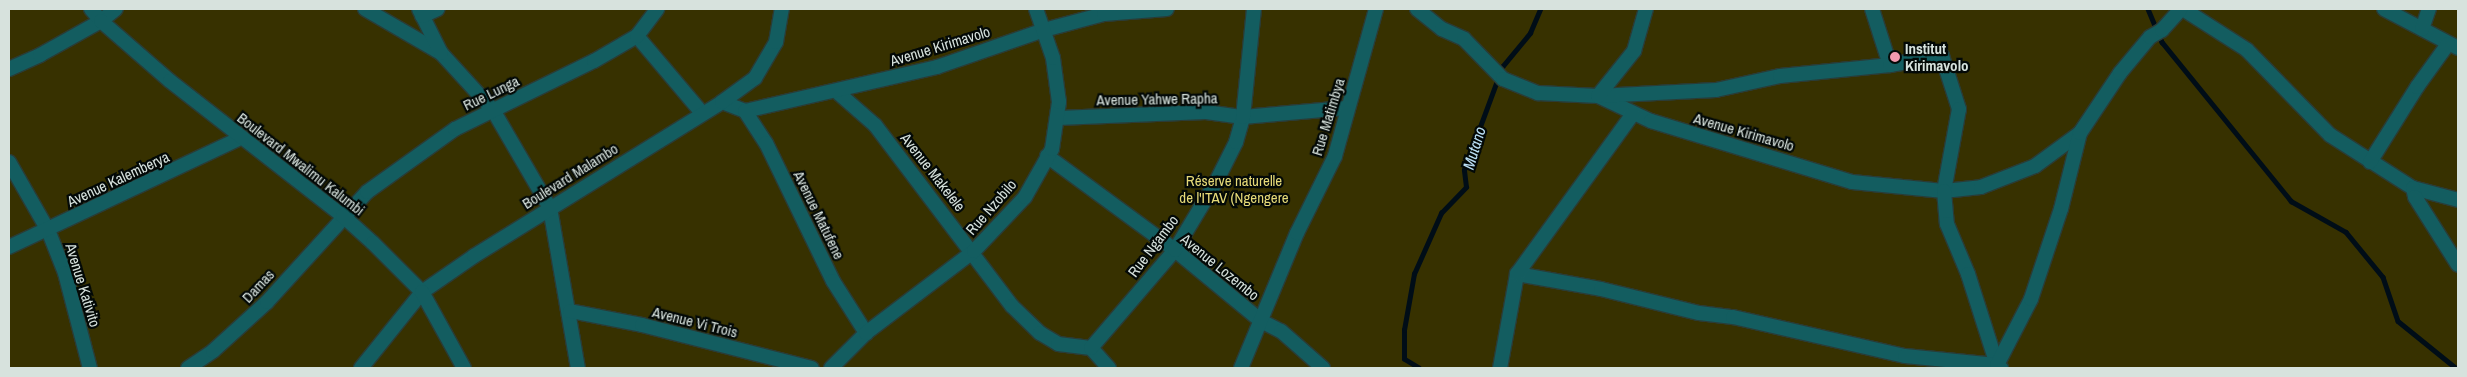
<!DOCTYPE html>
<meta charset="utf-8">
<style>
body{margin:0}
#map{position:relative;width:2467px;height:377px;overflow:hidden;background:#0f211b;font-family:"Archivo Narrow",sans-serif}
div>[style]{position:absolute}
.green>*{inset:0;background:#373100;transform-origin:0 0}
.stream>*{height:4.5px;margin:-2.25px;padding:0 2.25px;transform-origin:2.25px;border-radius:2.25px;background:#000d17}
.roads{filter:drop-shadow(1px 0 #2b3c36) drop-shadow(-1px 0 #2b3c36) drop-shadow(0 1px #2b3c36) drop-shadow(0 -1px #2b3c36)}
.minor>*{height:14px;margin:-7px;padding:0 7px;transform-origin:7px;border-radius:7px;background:#135d60}
.tertiary>*{height:14px;margin:-7px;padding:0 7px;transform-origin:7px;border-radius:7px;background:#135d60}
.dots>*{width:14px;height:14px;translate:-50% -50%;box-sizing:border-box;border:2px solid #030907;border-radius:50%}
span{translate:-50% -50%;white-space:nowrap;text-align:center;line-height:1.15;-webkit-text-stroke:4.5px #030907;paint-order:stroke}
.street-label{font-size:15px;color:#d7e2dd}
.poi-label{font-size:15px;color:#d7e2dd;font-weight:700}
.left{translate:0 -50%;text-align:left}
.park-label{font-size:15px;color:#e6da78}
.water-label{font-size:16px;color:#bce1f6;font-style:italic}
.frame{position:absolute;inset:0;border:10px solid #d7e2dd;pointer-events:none}
</style>
<div id="map">
<div class="green">
<i style="left:9px;top:9px;width:2449px;height:359px"></i>
</div>
<div class="stream">
<i style="left:2148px;top:9px;width:36px;rotate:67deg"></i>
<i style="left:2162px;top:42px;width:205px;rotate:50.9deg"></i>
<i style="left:2291px;top:201px;width:63px;rotate:29.4deg"></i>
<i style="left:2346px;top:232px;width:58px;rotate:50.6deg"></i>
<i style="left:2383px;top:277px;width:46px;rotate:71.2deg"></i>
<i style="left:2398px;top:321px;width:75px;rotate:39deg"></i>
<i style="left:1419px;top:368px;width:17px;rotate:-149deg"></i>
<i style="left:1404px;top:359px;width:29px;rotate:-90deg"></i>
<i style="left:1404px;top:330px;width:57px;rotate:-79.9deg"></i>
<i style="left:1414px;top:274px;width:67px;rotate:-66.1deg"></i>
<i style="left:1441px;top:213px;width:36px;rotate:-46deg"></i>
<i style="left:1466px;top:187px;width:17px;rotate:-97deg"></i>
<i style="left:1464px;top:170px;width:110px;rotate:-69.7deg"></i>
<i style="left:1502px;top:67px;width:44px;rotate:-50.5deg"></i>
<i style="left:1530px;top:33px;width:26px;rotate:-67deg"></i>
</div>
<div class="roads">
<div class="minor">
<i style="left:365px;top:9px;width:88px;rotate:30.1deg"></i>
<i style="left:441px;top:53px;width:77px;rotate:47.6deg"></i>
<i style="left:493px;top:110px;width:113px;rotate:59.8deg"></i>
<i style="left:550px;top:208px;width:162px;rotate:80.1deg"></i>
<i style="left:419px;top:9px;width:49px;rotate:63.4deg"></i>
<i style="left:1417px;top:9px;width:32px;rotate:39deg"></i>
<i style="left:1442px;top:29px;width:24px;rotate:24deg"></i>
<i style="left:1464px;top:39px;width:56px;rotate:45.7deg"></i>
<i style="left:1503px;top:79px;width:38px;rotate:22deg"></i>
<i style="left:1538px;top:93px;width:60px;rotate:2.9deg"></i>
<i style="left:1598px;top:96px;width:59px;rotate:25.3deg"></i>
<i style="left:1651px;top:121px;width:210px;rotate:16.9deg"></i>
<i style="left:1852px;top:182px;width:92px;rotate:5.6deg"></i>
<i style="left:1944px;top:191px;width:37px;rotate:-6deg"></i>
<i style="left:1981px;top:187px;width:58px;rotate:-21.3deg"></i>
<i style="left:2035px;top:166px;width:56px;rotate:-36.3deg"></i>
<i style="left:1872px;top:9px;width:59px;rotate:72.2deg"></i>
<i style="left:2183px;top:9px;width:76px;rotate:32.6deg"></i>
<i style="left:2247px;top:50px;width:119px;rotate:45.7deg"></i>
<i style="left:2330px;top:135px;width:98px;rotate:32.6deg"></i>
<i style="left:2413px;top:188px;width:47px;rotate:14.9deg"></i>
<i style="left:2384px;top:9px;width:84px;rotate:27.8deg"></i>
<i style="left:422px;top:16px;width:17px;rotate:-24deg"></i>
<i style="left:2422px;top:29px;width:21px;rotate:-71deg"></i>
<i style="left:637px;top:36px;width:101px;rotate:49.8deg"></i>
<i style="left:9px;top:69px;width:34px;rotate:-24deg"></i>
<i style="left:40px;top:55px;width:70px;rotate:-29.1deg"></i>
<i style="left:101px;top:21px;width:19px;rotate:-39deg"></i>
<i style="left:836px;top:91px;width:52px;rotate:41.1deg"></i>
<i style="left:875px;top:125px;width:227px;rotate:52.9deg"></i>
<i style="left:1012px;top:306px;width:39px;rotate:44deg"></i>
<i style="left:1040px;top:333px;width:21px;rotate:31deg"></i>
<i style="left:1058px;top:344px;width:33px;rotate:7deg"></i>
<i style="left:1091px;top:348px;width:27px;rotate:48deg"></i>
<i style="left:1598px;top:96px;width:118px;rotate:-2.9deg"></i>
<i style="left:1716px;top:90px;width:66px;rotate:-12.3deg"></i>
<i style="left:1780px;top:76px;width:111px;rotate:-5.7deg"></i>
<i style="left:1890px;top:65px;width:53px;rotate:-9.8deg"></i>
<i style="left:1942px;top:56px;width:56px;rotate:72.2deg"></i>
<i style="left:1959px;top:109px;width:83px;rotate:100.4deg"></i>
<i style="left:1944px;top:191px;width:33px;rotate:85deg"></i>
<i style="left:1947px;top:224px;width:54px;rotate:67.2deg"></i>
<i style="left:1968px;top:274px;width:96px;rotate:72.3deg"></i>
<i style="left:1598px;top:96px;width:58px;rotate:-51.3deg"></i>
<i style="left:1634px;top:51px;width:44px;rotate:-74.1deg"></i>
<i style="left:722px;top:102px;width:25px;rotate:21deg"></i>
<i style="left:745px;top:111px;width:197px;rotate:-12.9deg"></i>
<i style="left:937px;top:67px;width:113px;rotate:-19.1deg"></i>
<i style="left:1044px;top:30px;width:62px;rotate:-14.9deg"></i>
<i style="left:1104px;top:14px;width:63px;rotate:-4.5deg"></i>
<i style="left:745px;top:111px;width:38px;rotate:57deg"></i>
<i style="left:766px;top:143px;width:153px;rotate:64.1deg"></i>
<i style="left:833px;top:281px;width:62px;rotate:57.6deg"></i>
<i style="left:1058px;top:118px;width:148px;rotate:-2.3deg"></i>
<i style="left:1206px;top:112px;width:37px;rotate:8deg"></i>
<i style="left:1243px;top:117px;width:103px;rotate:-5deg"></i>
<i style="left:1047px;top:156px;width:159px;rotate:36.3deg"></i>
<i style="left:1175px;top:250px;width:112px;rotate:39.5deg"></i>
<i style="left:1261px;top:321px;width:22px;rotate:27deg"></i>
<i style="left:1281px;top:331px;width:56px;rotate:41.4deg"></i>
<i style="left:9px;top:162px;width:78px;rotate:60.2deg"></i>
<i style="left:48px;top:230px;width:46px;rotate:68.4deg"></i>
<i style="left:65px;top:273px;width:98px;rotate:75.3deg"></i>
<i style="left:2370px;top:162px;width:89px;rotate:-57.9deg"></i>
<i style="left:2417px;top:87px;width:53px;rotate:-54.2deg"></i>
<i style="left:2413px;top:188px;width:9px;rotate:77deg"></i>
<i style="left:2415px;top:197px;width:80px;rotate:57.7deg"></i>
<i style="left:9px;top:247px;width:256px;rotate:-25.2deg"></i>
<i style="left:1517px;top:274px;width:85px;rotate:10.1deg"></i>
<i style="left:1601px;top:289px;width:101px;rotate:13.8deg"></i>
<i style="left:1699px;top:313px;width:34px;rotate:7deg"></i>
<i style="left:1733px;top:317px;width:176px;rotate:12.8deg"></i>
<i style="left:1905px;top:356px;width:92px;rotate:5.6deg"></i>
<i style="left:1997px;top:365px;width:5px;rotate:37deg"></i>
<i style="left:570px;top:311px;width:73px;rotate:11deg"></i>
<i style="left:642px;top:325px;width:175px;rotate:14.2deg"></i>
<i style="left:1091px;top:348px;width:129px;rotate:-49.4deg"></i>
<i style="left:1175px;top:250px;width:79px;rotate:-58.9deg"></i>
<i style="left:1216px;top:182px;width:45px;rotate:-63.4deg"></i>
<i style="left:1236px;top:142px;width:26px;rotate:-74deg"></i>
<i style="left:1243px;top:117px;width:109px;rotate:-84.2deg"></i>
<i style="left:1997px;top:365px;width:74px;rotate:-62.7deg"></i>
<i style="left:2031px;top:299px;width:95px;rotate:-71.6deg"></i>
<i style="left:2061px;top:209px;width:78px;rotate:-76deg"></i>
<i style="left:2080px;top:133px;width:72px;rotate:-56.3deg"></i>
<i style="left:2120px;top:73px;width:47px;rotate:-50.2deg"></i>
<i style="left:2150px;top:37px;width:14px;rotate:-30deg"></i>
<i style="left:2162px;top:30px;width:28px;rotate:-48deg"></i>
<i style="left:188px;top:368px;width:30px;rotate:-34deg"></i>
<i style="left:213px;top:351px;width:73px;rotate:-42.2deg"></i>
<i style="left:267px;top:302px;width:149px;rotate:-47.7deg"></i>
<i style="left:367px;top:192px;width:108px;rotate:-35.6deg"></i>
<i style="left:455px;top:129px;width:155px;rotate:-26.1deg"></i>
<i style="left:594px;top:61px;width:50px;rotate:-30.2deg"></i>
<i style="left:637px;top:36px;width:34px;rotate:-53deg"></i>
<i style="left:361px;top:368px;width:97px;rotate:-51.2deg"></i>
<i style="left:422px;top:292px;width:63px;rotate:-34.7deg"></i>
<i style="left:474px;top:256px;width:292px;rotate:-31.8deg"></i>
<i style="left:722px;top:102px;width:41px;rotate:-36deg"></i>
<i style="left:755px;top:78px;width:42px;rotate:-59.7deg"></i>
<i style="left:776px;top:42px;width:34px;rotate:-80deg"></i>
<i style="left:831px;top:368px;width:49px;rotate:-45deg"></i>
<i style="left:866px;top:333px;width:136px;rotate:-37.2deg"></i>
<i style="left:974px;top:251px;width:74px;rotate:-46.6deg"></i>
<i style="left:1025px;top:197px;width:55px;rotate:-60.6deg"></i>
<i style="left:1052px;top:149px;width:48px;rotate:-81.5deg"></i>
<i style="left:1059px;top:102px;width:44px;rotate:-97.8deg"></i>
<i style="left:1053px;top:58px;width:52px;rotate:-109.1deg"></i>
<i style="left:1241px;top:368px;width:146px;rotate:-67.5deg"></i>
<i style="left:1297px;top:233px;width:86px;rotate:-63.7deg"></i>
<i style="left:1335px;top:156px;width:153px;rotate:-74.4deg"></i>
<i style="left:1500px;top:368px;width:96px;rotate:-79.7deg"></i>
<i style="left:1517px;top:274px;width:198px;rotate:-54.1deg"></i>
</div>
<div class="tertiary">
<i style="left:91px;top:9px;width:16px;rotate:50deg"></i>
<i style="left:101px;top:21px;width:91px;rotate:41deg"></i>
<i style="left:170px;top:81px;width:219px;rotate:38deg"></i>
<i style="left:343px;top:216px;width:40px;rotate:42deg"></i>
<i style="left:373px;top:243px;width:69px;rotate:45deg"></i>
<i style="left:422px;top:292px;width:87px;rotate:61.1deg"></i>
</div>
</div>
<div class="dots">
<i style="left:1895px;top:57px;background:#f29aaf"></i>
</div>
<div class="street-label">
<span style="left:940px;top:46px;rotate:-17deg">Avenue Kirimavolo</span>
<span style="left:491px;top:93px;rotate:-26deg">Rue Lunga</span>
<span style="left:1157px;top:99px;rotate:-1deg">Avenue Yahwe Rapha</span>
<span style="left:1328px;top:117px;rotate:-73deg">Rue Matimbya</span>
<span style="left:1744px;top:132px;rotate:16deg">Avenue Kirimavolo</span>
<span style="left:301px;top:164px;rotate:38deg">Boulevard Mwalimu Kalumbi</span>
<span style="left:933px;top:172px;rotate:52deg">Avenue Makelele</span>
<span style="left:570px;top:176px;rotate:-32deg">Boulevard Malambo</span>
<span style="left:118px;top:179px;rotate:-25deg">Avenue Kalemberya</span>
<span style="left:991px;top:207px;rotate:-49deg">Rue Nzobilo</span>
<span style="left:819px;top:215px;rotate:64deg">Avenue Matufene</span>
<span style="left:1153px;top:246px;rotate:-53deg">Rue Ngambo</span>
<span style="left:1220px;top:267px;rotate:39deg">Avenue Lozembo</span>
<span style="left:83px;top:285px;rotate:73deg">Avenue Kativito</span>
<span style="left:258px;top:286px;rotate:-47deg">Damas</span>
<span style="left:695px;top:322px;rotate:14deg">Avenue Vi Trois</span>
</div>
<div class="poi-label">
<span class="left" style="left:1905px;top:57px">Institut<br>Kirimavolo</span>
</div>
<div class="park-label">
<span style="left:1234px;top:189px">Réserve naturelle<br>de l'ITAV (Ngengere</span>
</div>
<div class="water-label">
<span style="left:1474px;top:148px;rotate:-73deg">Mutano</span>
</div>
<div class="frame"></div>
</div>
